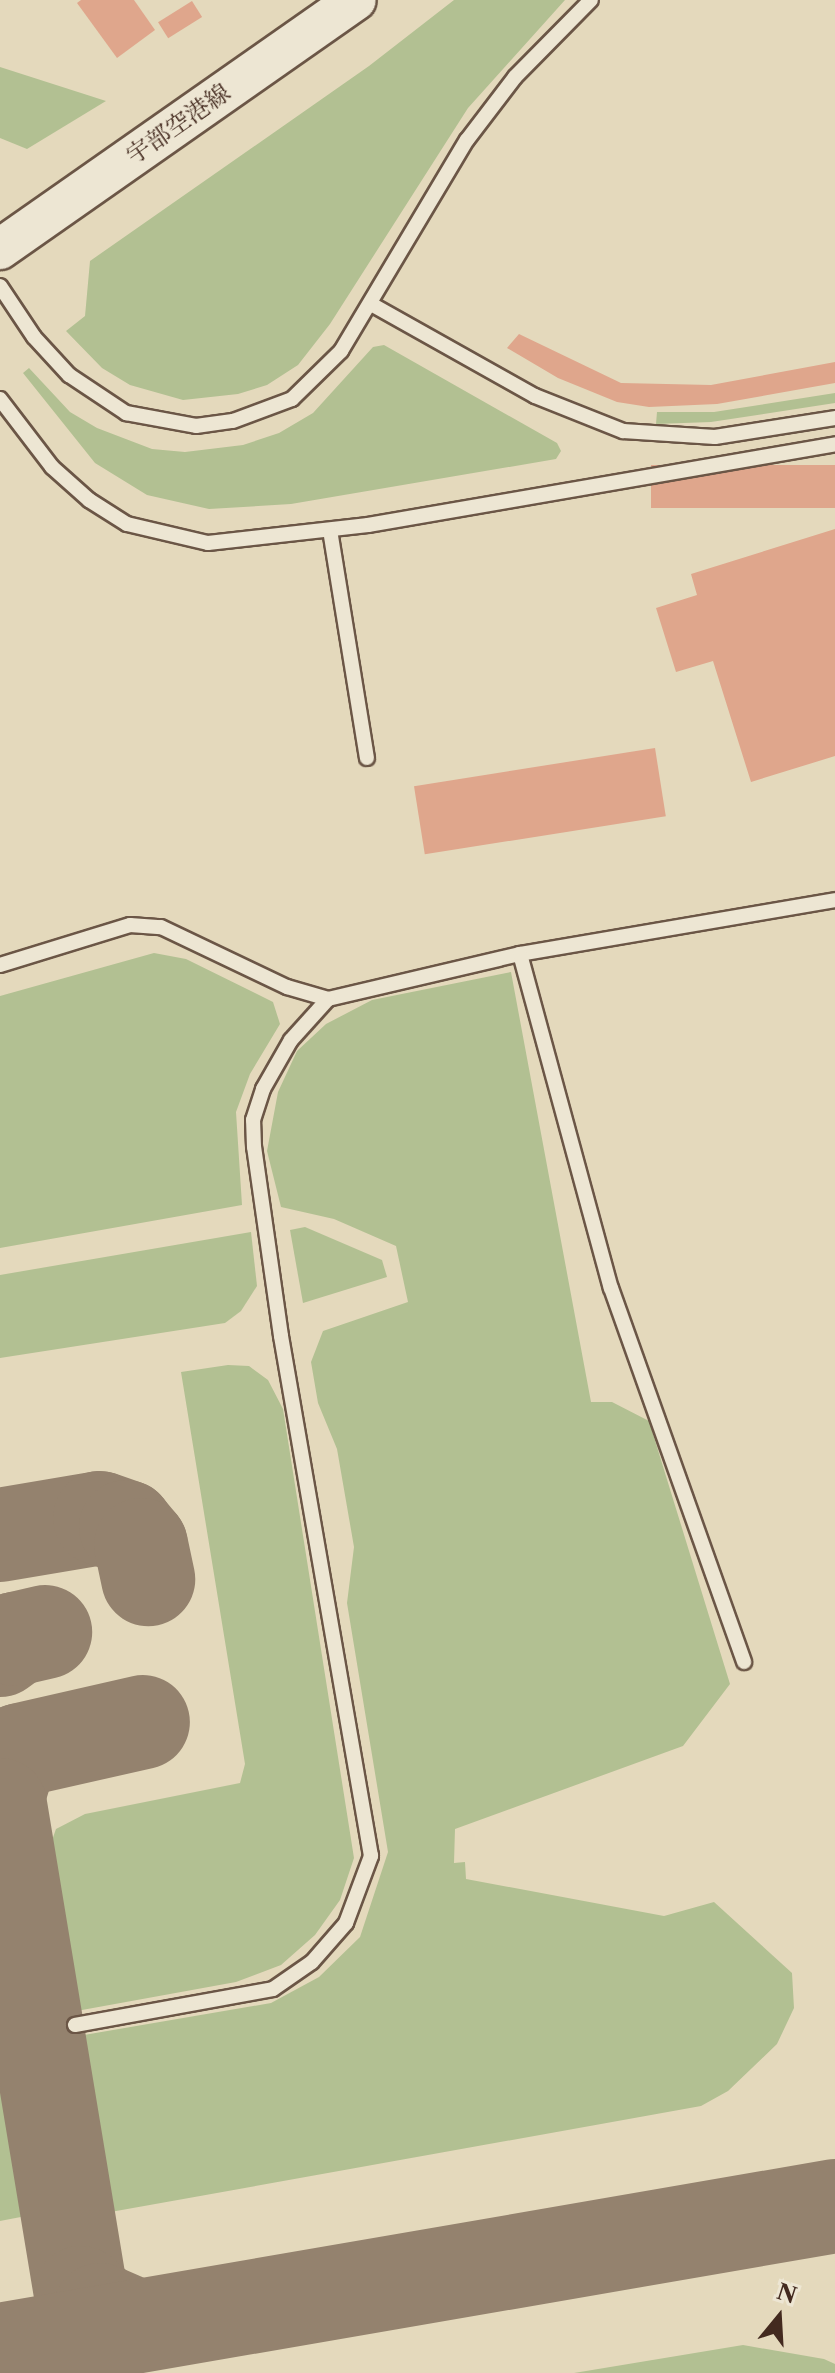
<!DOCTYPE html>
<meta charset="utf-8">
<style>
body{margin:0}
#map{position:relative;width:835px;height:2373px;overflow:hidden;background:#e4d9bc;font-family:"Libre Caslon Text","Noto Serif JP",serif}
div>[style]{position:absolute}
.green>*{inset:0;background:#b2c092}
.taxiway>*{height:94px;margin:-47px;padding:0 47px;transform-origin:47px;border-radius:47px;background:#94826e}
.building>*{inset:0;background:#dfa68c;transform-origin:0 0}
.roads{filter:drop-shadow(2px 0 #6b5646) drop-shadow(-2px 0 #6b5646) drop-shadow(0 2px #6b5646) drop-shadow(0 -2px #6b5646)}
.service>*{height:14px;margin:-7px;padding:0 7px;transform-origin:7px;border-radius:7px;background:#ede6d3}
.secondary>*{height:40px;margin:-20px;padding:0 20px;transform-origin:20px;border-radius:20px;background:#ede6d3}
span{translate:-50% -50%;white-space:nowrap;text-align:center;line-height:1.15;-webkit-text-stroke:6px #ede6d3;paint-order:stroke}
.street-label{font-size:24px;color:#432a1f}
.north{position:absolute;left:739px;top:2277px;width:80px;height:80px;-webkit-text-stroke:6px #ede6d3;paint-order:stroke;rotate:18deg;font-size:22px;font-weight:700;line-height:32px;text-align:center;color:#432a1f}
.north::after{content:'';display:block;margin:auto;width:28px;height:36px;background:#432a1f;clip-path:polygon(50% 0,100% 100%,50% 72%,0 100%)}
</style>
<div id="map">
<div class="green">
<i style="clip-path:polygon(454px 0,565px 0,468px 108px,330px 324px,298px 365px,267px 385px,238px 394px,183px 400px,130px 385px,102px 368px,66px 331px,85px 316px,90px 261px,369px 66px)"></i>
<i style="clip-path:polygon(0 67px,106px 101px,27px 149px,0 138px)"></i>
<i style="clip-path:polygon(384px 345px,557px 443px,561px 451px,556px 459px,291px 504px,209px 509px,147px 495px,95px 463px,23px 373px,29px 368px,70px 412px,97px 428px,152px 449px,185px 452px,243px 445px,279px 433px,313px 413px,373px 347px)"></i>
<i style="clip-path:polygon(835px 393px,835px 403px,711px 422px,656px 424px,657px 412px,714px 412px)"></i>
<i style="clip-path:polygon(154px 953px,186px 959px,273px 1002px,280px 1024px,250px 1074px,236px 1112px,242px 1205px,0 1248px,0 996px)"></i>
<i style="clip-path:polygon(511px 972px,591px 1402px,612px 1402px,649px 1421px,730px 1684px,683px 1746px,455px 1829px,454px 1863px,465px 1862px,466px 1879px,664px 1916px,714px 1902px,792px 1973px,794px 2008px,777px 2044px,728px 2091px,701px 2106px,105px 2213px,78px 2036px,271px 2003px,319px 1977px,360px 1937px,388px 1852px,347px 1603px,354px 1547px,337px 1449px,318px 1403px,311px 1362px,323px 1331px,408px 1302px,396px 1246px,334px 1219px,281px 1207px,267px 1151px,278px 1092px,297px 1051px,326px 1024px,372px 1000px)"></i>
<i style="clip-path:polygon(305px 1227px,382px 1260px,387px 1277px,303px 1303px,290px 1230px)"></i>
<i style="clip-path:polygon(251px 1232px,257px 1286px,241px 1311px,225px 1323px,0 1358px,0 1275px)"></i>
<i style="clip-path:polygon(228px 1365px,249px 1366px,268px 1380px,283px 1409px,354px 1858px,340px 1900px,315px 1935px,281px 1965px,236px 1982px,71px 2012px,50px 1846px,56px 1829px,85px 1814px,240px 1783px,245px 1764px,181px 1372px)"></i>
<i style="clip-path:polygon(0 2073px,26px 2216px,0 2221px)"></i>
<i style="clip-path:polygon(743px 2345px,824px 2359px,835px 2364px,835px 2373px,574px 2373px)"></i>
</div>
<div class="taxiway">
<i style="left:0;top:1535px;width:101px;rotate:-9.6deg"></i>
<i style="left:100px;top:1518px;width:28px;rotate:19deg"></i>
<i style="left:126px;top:1527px;width:23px;rotate:50deg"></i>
<i style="left:141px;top:1545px;width:35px;rotate:78deg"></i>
<i style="left:0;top:1650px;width:19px;rotate:-36deg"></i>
<i style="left:15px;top:1639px;width:31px;rotate:-13deg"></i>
<i style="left:0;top:1790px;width:24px;rotate:-73deg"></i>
<i style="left:7px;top:1767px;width:21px;rotate:-53deg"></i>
<i style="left:20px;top:1750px;width:126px;rotate:-12.8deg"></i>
<i style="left:0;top:1805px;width:495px;rotate:80.6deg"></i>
<i style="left:81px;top:2293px;width:25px;rotate:42deg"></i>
<i style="left:100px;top:2310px;width:40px;rotate:23.4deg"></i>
<i style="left:0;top:2350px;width:847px;rotate:-9.78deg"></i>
</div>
<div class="building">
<i style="clip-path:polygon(81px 0,134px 0,155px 30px,117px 58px,77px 3px)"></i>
<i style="left:192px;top:1px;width:19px;height:40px;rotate:58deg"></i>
<i style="clip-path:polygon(519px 334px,621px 383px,711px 385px,835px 362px,835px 383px,717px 404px,649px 407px,617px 402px,558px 378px,507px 348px)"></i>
<i style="left:835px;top:465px;width:43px;height:184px;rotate:90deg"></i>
<i style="clip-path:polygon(835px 529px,835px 756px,751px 782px,713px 661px,676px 672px,656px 608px,697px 595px,691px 574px)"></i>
<i style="left:655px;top:748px;width:69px;height:244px;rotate:81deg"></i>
</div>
<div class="roads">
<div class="service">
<i style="left:0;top:286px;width:61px;rotate:56.3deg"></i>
<i style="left:34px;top:337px;width:52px;rotate:47.4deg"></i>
<i style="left:69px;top:375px;width:69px;rotate:33.7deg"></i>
<i style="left:126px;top:413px;width:71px;rotate:10.5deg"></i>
<i style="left:196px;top:426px;width:37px;rotate:-8deg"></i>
<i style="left:233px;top:421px;width:63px;rotate:-20.4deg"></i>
<i style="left:292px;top:399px;width:69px;rotate:-44.4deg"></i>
<i style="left:341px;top:351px;width:246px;rotate:-59.2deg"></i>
<i style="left:467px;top:140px;width:79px;rotate:-52.7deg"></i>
<i style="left:515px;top:77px;width:108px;rotate:-45.4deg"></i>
<i style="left:371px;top:304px;width:188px;rotate:29.3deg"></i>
<i style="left:535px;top:396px;width:95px;rotate:21.7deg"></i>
<i style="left:623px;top:431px;width:92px;rotate:3.7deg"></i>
<i style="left:715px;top:437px;width:121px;rotate:-9deg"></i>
<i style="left:0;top:399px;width:86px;rotate:52.6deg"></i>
<i style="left:52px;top:467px;width:50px;rotate:41.7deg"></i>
<i style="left:89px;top:500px;width:45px;rotate:32.3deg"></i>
<i style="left:127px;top:524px;width:83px;rotate:13.2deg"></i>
<i style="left:208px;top:543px;width:161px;rotate:-6.4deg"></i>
<i style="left:368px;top:525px;width:474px;rotate:-9.8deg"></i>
<i style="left:330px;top:530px;width:231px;rotate:80.8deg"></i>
<i style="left:520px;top:954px;width:320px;rotate:-9.7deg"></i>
<i style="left:0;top:965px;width:136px;rotate:-17.1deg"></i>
<i style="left:130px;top:925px;width:31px;rotate:4deg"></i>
<i style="left:161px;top:927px;width:140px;rotate:25.5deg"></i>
<i style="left:287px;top:987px;width:43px;rotate:16.3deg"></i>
<i style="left:328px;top:999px;width:197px;rotate:-13.2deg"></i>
<i style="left:520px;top:954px;width:346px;rotate:74.8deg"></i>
<i style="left:611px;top:1288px;width:397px;rotate:70.4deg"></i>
<i style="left:75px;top:2025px;width:201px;rotate:-10.3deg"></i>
<i style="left:273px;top:1989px;width:47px;rotate:-34.7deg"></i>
<i style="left:312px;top:1962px;width:52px;rotate:-48.9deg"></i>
<i style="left:346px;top:1923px;width:72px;rotate:-69.5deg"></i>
<i style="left:371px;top:1856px;width:528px;rotate:-99.82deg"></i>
<i style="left:281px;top:1336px;width:191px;rotate:-98.1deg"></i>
<i style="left:254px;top:1147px;width:27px;rotate:-92deg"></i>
<i style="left:253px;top:1120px;width:33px;rotate:-72deg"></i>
<i style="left:263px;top:1089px;width:56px;rotate:-60.3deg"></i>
<i style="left:291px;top:1040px;width:55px;rotate:-47.9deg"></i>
</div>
<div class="secondary">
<i style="left:0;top:249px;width:434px;rotate:-35deg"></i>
</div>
</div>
<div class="street-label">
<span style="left:178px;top:124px;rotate:-35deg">宇部空港線</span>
</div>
<div class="north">N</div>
</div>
